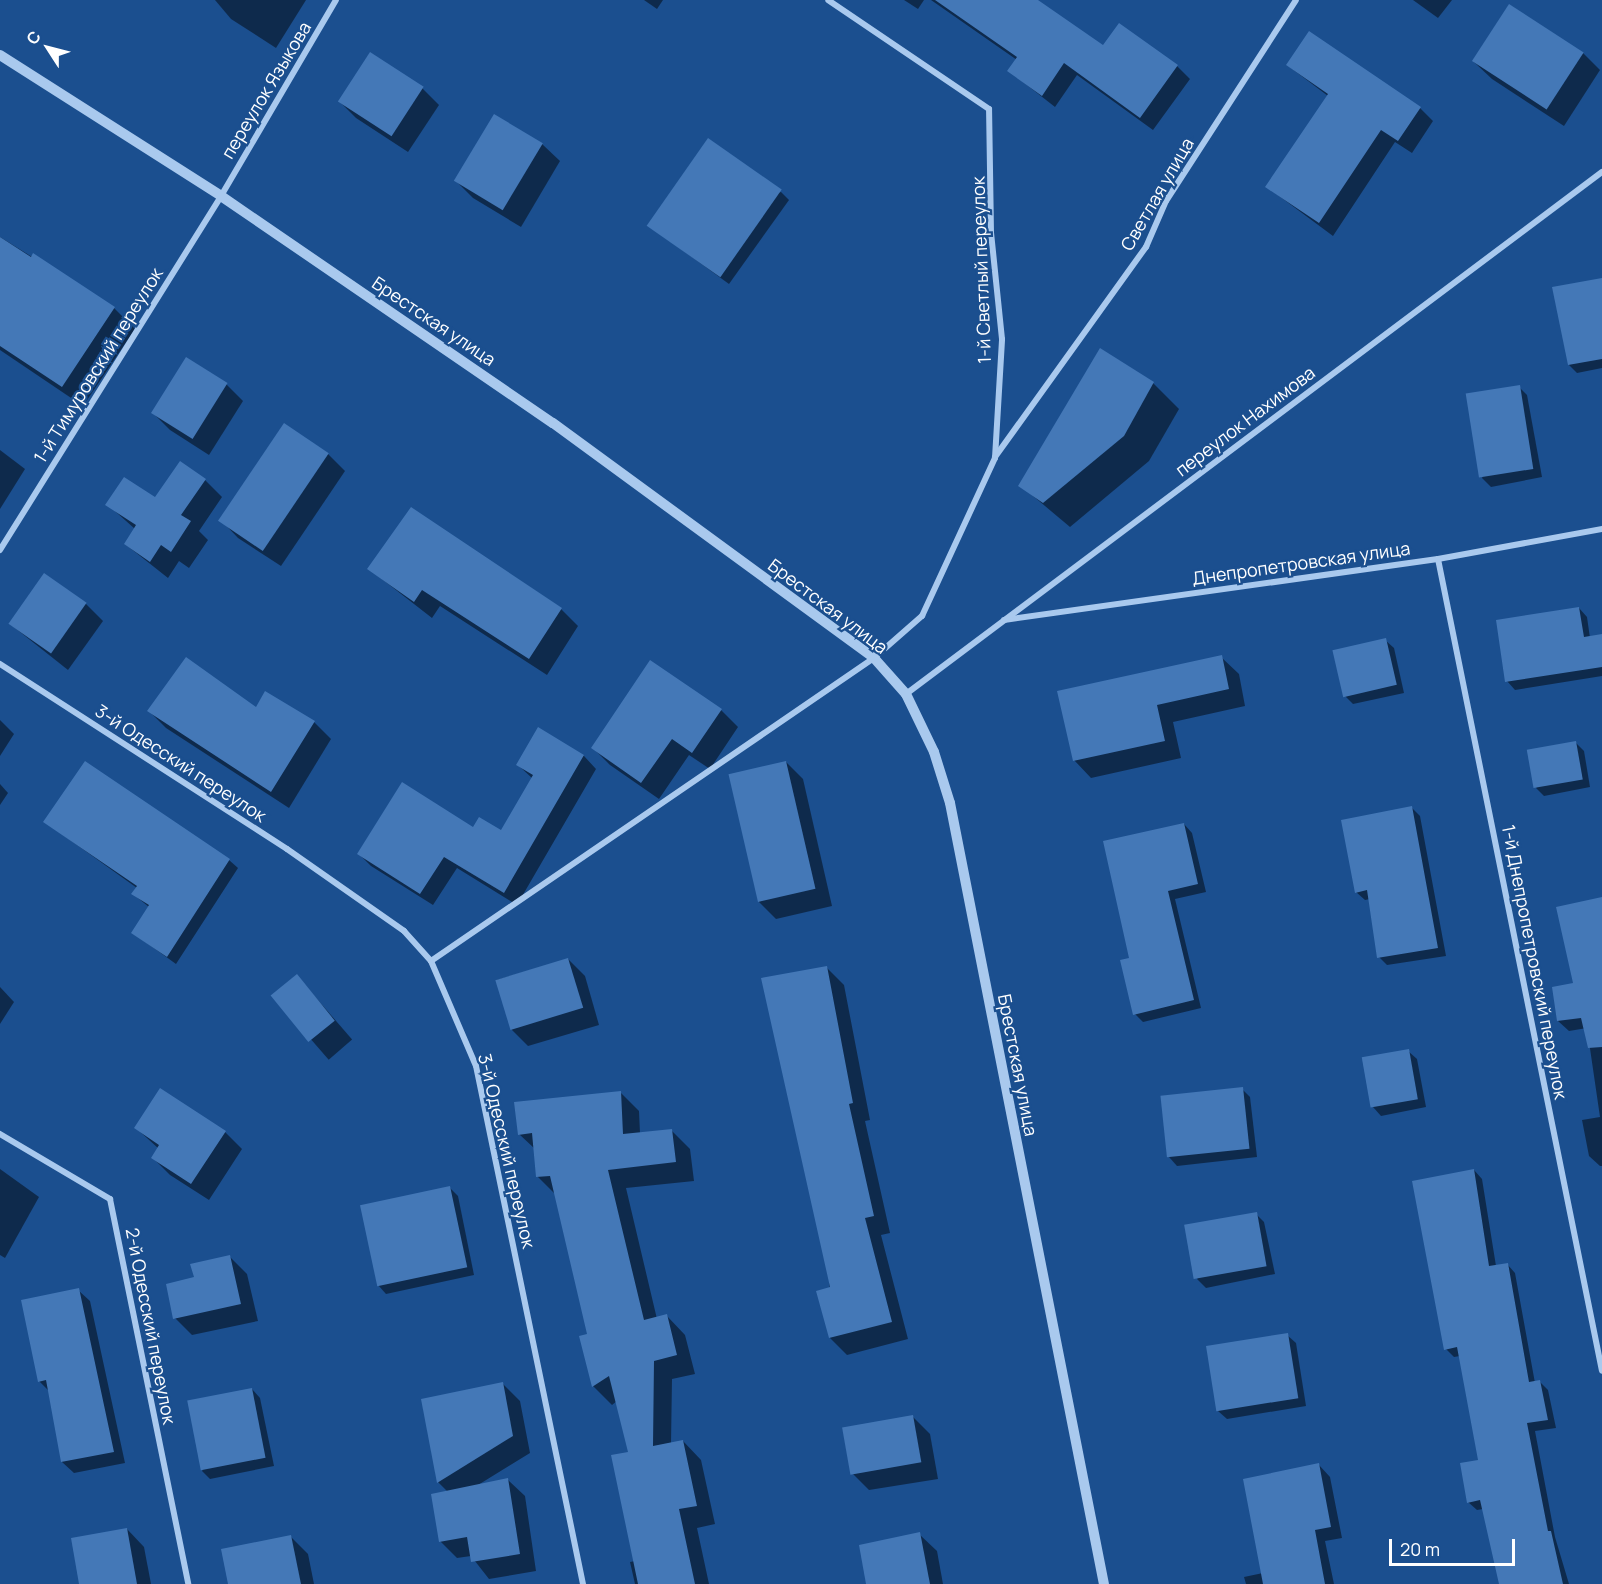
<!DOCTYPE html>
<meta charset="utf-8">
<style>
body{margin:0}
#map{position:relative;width:1602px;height:1584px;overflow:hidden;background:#1b4f8f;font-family:Manrope,sans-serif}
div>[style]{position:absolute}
.shadow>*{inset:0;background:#0007;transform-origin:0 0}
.building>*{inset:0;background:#4478b7;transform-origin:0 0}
.minor>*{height:6px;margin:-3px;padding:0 3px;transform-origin:3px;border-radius:3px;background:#a9c9ee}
.tertiary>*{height:10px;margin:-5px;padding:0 5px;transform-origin:5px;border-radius:5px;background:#a9c9ee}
span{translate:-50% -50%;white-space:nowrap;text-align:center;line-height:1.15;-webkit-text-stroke:4.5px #1b4f8f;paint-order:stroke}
.street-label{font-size:18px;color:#fff}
.north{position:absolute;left:18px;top:18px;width:60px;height:60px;-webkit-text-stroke:4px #1b4f8f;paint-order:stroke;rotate:306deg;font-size:16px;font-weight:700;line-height:24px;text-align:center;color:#fff}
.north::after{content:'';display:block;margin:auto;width:21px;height:27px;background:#fff;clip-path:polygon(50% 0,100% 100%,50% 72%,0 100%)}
.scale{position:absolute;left:1389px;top:1539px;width:126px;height:27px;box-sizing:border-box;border:3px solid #fff;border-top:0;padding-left:8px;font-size:18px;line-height:21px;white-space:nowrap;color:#fff;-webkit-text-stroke:4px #1b4f8f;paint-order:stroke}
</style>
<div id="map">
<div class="shadow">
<i style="clip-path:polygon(215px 0,306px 0,276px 48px,231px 19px)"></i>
<i style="clip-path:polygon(644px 0,663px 0,657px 9px)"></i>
<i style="clip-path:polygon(904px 0,924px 0,918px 9px)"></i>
<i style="clip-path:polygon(931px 0,1036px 0,1103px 47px,1177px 66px,1190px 79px,1153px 130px,1077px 75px,1055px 107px,1009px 71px,1017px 60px)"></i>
<i style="clip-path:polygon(1413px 0,1452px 0,1438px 18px)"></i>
<i style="clip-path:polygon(1583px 53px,1600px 70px,1564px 126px,1492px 79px,1474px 62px)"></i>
<i style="clip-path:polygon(1287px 65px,1420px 108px,1433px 121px,1412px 153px,1395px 142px,1333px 236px,1267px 187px,1328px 96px)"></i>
<i style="clip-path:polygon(422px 88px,439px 105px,408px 152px,356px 118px,339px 101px)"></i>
<i style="clip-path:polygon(495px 116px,542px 144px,560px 161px,521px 227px,473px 198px,456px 181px)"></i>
<i style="clip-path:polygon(781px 192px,789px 200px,729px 284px,648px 225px)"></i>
<i style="clip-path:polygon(0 237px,114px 308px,135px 329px,83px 406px,0 350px)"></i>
<i style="clip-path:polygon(1602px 279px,1602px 368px,1577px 373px,1569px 365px)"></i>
<i style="clip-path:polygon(1100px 350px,1153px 383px,1179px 409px,1149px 461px,1070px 527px,1020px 485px)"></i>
<i style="clip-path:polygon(226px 384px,243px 401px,209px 455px,170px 430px,153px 413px)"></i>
<i style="clip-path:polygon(1519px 387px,1527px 395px,1542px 477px,1491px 487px,1482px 478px)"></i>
<i style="clip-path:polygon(0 450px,25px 469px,0 509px)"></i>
<i style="clip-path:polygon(328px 454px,345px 471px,281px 566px,238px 538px,221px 520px)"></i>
<i style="clip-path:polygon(205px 480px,222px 497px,199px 531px,208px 540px,189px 568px,179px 561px,168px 578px,125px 544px,135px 529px,107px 504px,156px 499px)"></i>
<i style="clip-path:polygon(369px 569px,561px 609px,578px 626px,547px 675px,440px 606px,432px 618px)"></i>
<i style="clip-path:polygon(86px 604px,103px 621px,68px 670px,10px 624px)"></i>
<i style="clip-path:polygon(1579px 608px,1587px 617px,1590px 638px,1602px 636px,1602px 676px,1515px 690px,1507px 681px)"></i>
<i style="clip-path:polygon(1385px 640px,1394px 648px,1404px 693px,1353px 704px,1345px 696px)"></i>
<i style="clip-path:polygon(1221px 657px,1239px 674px,1245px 706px,1173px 722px,1181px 758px,1091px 778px,1074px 760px)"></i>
<i style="clip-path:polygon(256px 709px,314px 722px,331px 739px,289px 808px,166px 728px,149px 711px)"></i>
<i style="clip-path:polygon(721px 710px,738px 727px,710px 769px,689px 755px,659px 799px,610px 765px,593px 748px)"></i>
<i style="clip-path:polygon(0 720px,14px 734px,0 756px)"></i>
<i style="clip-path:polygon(538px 730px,584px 756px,596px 769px,517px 905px,457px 868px,433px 905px,371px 866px,359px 854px,474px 829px,502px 832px,533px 779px,518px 765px)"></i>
<i style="clip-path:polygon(1575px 742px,1584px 751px,1590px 787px,1544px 796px,1536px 788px)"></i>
<i style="clip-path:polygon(786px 762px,803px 779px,832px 906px,776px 919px,759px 902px)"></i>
<i style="clip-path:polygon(0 784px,8px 793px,0 805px)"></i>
<i style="clip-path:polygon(1412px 808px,1420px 816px,1446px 956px,1387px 965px,1379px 957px,1370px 899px,1365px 900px,1356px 892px)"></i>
<i style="clip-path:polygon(45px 822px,229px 860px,238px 868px,176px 964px,133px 933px,149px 907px,133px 894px,137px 888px)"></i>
<i style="clip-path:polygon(1184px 824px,1192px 833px,1206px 892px,1175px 899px,1201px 1008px,1143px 1022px,1135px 1014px,1131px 959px)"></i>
<i style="clip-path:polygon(1602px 899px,1602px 1166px,1600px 1166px,1589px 1156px,1582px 1120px,1600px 1117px,1587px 1028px,1569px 1031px,1558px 1021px,1575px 984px)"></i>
<i style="clip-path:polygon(568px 959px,585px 976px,599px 1025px,528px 1046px,511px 1029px,497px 980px)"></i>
<i style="clip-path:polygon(827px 968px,844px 985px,870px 1120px,865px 1121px,890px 1233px,881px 1235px,908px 1339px,847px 1355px,830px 1338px)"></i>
<i style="left:297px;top:976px;width:84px;height:31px;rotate:49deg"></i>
<i style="clip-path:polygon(0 987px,14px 1002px,0 1024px)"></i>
<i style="clip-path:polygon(1408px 1051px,1417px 1059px,1426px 1107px,1381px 1116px,1373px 1107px)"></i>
<i style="clip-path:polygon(1242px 1089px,1250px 1097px,1257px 1157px,1177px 1166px,1169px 1157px)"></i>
<i style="clip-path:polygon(620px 1092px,639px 1111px,640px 1133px,671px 1130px,690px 1149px,694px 1181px,626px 1188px,657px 1319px,667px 1316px,685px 1335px,695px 1374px,672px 1379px,671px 1444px,683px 1441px,701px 1460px,715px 1524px,697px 1528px,709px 1584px,635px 1584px,630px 1562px,635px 1561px,630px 1453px,617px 1401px,612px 1405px,593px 1386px,581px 1337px,589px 1335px,556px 1195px,538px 1177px,535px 1149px,519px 1134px)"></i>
<i style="clip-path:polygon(136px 1128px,225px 1132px,242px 1149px,209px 1200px,170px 1175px,153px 1158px,159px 1149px)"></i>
<i style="clip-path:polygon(0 1169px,39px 1197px,5px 1258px,0 1255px)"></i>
<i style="clip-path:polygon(1474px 1170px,1482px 1179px,1496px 1266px,1507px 1264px,1515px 1273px,1535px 1383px,1540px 1382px,1548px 1390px,1556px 1428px,1535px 1431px,1555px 1537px,1569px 1584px,1501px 1584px,1483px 1509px,1477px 1510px,1468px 1502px,1480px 1461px,1460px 1356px,1454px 1357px,1446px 1349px)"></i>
<i style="clip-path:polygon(450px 1188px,458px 1196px,474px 1275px,386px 1294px,378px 1285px)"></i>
<i style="clip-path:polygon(1256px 1214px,1264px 1222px,1275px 1274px,1206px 1288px,1197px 1279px)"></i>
<i style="clip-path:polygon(230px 1257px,247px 1274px,258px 1321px,192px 1335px,175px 1318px)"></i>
<i style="clip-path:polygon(78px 1290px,90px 1301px,125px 1463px,74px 1473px,62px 1462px,50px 1392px,39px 1381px)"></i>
<i style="clip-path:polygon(1287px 1335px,1296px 1343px,1306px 1406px,1227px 1419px,1218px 1411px)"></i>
<i style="clip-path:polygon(503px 1384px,520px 1401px,530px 1453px,478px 1485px,507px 1479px,525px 1496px,536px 1571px,489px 1579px,471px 1556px,457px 1558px,440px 1541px,448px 1492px,438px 1482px)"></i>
<i style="clip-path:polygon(252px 1389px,260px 1398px,274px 1466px,210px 1479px,202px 1471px)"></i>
<i style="clip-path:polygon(913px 1417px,930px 1434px,938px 1479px,869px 1490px,852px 1473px)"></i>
<i style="clip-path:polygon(1319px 1465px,1330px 1477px,1342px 1538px,1325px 1541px,1334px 1584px,1246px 1584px,1244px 1577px,1263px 1573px)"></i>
<i style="clip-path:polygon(127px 1529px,144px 1547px,151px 1584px,81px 1584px)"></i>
<i style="clip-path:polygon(919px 1534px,937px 1551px,943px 1584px,868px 1584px)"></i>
<i style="clip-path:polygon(290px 1536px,308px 1554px,314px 1584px,230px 1584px)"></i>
</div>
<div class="building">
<i style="clip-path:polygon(935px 0,1038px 0,1103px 45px,1119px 23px,1178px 65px,1140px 118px,1064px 63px,1042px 96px,1007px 71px,1017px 57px)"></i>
<i style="left:1509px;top:4px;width:89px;height:68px;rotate:33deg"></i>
<i style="clip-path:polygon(1309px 31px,1421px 107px,1398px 141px,1381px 130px,1319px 223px,1265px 187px,1328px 94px,1286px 65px)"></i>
<i style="left:370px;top:52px;width:64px;height:59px;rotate:33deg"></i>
<i style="left:494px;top:114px;width:57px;height:78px;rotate:31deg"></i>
<i style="left:708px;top:138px;width:90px;height:107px;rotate:35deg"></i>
<i style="clip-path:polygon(0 237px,31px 257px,33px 253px,115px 307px,62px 387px,0 346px)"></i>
<i style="clip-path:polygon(1602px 278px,1602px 359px,1568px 365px,1552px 287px)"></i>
<i style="clip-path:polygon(1100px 348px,1154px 382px,1124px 436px,1043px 503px,1018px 486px)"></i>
<i style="left:186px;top:357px;width:49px;height:66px;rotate:32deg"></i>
<i style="left:1520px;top:385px;width:85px;height:55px;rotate:81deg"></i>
<i style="left:284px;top:423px;width:54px;height:118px;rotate:34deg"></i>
<i style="clip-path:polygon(180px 461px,206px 479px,181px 515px,191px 521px,171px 552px,161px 545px,150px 562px,124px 544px,136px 525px,105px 505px,124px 477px,155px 497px)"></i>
<i style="clip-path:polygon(411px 507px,562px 608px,529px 659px,422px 590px,414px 602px,367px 569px)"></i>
<i style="left:44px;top:573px;width:52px;height:62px;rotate:35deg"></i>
<i style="clip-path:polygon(1579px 607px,1584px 637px,1602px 634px,1602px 667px,1505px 682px,1496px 620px)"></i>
<i style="left:1386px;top:638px;width:48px;height:55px;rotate:77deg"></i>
<i style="clip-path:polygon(1222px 655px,1229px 689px,1157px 705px,1165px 741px,1073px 761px,1057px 691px)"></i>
<i style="clip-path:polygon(186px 657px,256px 707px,265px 691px,315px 721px,271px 792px,147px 711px)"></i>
<i style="clip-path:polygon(650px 660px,722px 709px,692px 753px,672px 739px,641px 783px,591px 748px)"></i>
<i style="clip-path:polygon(538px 727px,584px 755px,504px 893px,444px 857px,420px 894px,357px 854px,402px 782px,473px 827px,479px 817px,501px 830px,533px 775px,516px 765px)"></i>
<i style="left:1576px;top:741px;width:39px;height:50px;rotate:80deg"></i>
<i style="clip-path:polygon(85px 761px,230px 859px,167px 957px,131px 933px,149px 905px,131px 894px,137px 886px,43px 822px)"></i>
<i style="left:786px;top:761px;width:131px;height:59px;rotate:77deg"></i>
<i style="clip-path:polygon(1412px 806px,1438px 948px,1377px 958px,1367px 890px,1355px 893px,1341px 820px)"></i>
<i style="clip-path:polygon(1184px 823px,1198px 884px,1168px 891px,1194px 1000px,1133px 1015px,1120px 960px,1129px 958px,1103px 841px)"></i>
<i style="clip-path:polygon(1602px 897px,1602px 1047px,1588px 1048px,1581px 1018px,1557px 1021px,1552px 987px,1573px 983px,1556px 907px)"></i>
<i style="left:568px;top:958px;width:52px;height:76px;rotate:73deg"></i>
<i style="clip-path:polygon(827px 966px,853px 1103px,849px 1104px,874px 1216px,865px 1218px,892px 1322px,829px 1338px,816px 1291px,830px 1287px,761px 978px)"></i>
<i style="left:297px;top:974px;width:60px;height:34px;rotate:51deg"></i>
<i style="left:1409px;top:1049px;width:51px;height:48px;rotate:80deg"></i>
<i style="left:1243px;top:1087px;width:62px;height:83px;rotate:84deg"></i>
<i style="clip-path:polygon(160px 1088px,226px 1131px,191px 1184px,151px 1158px,159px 1145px,134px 1128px)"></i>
<i style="clip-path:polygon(621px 1091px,623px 1134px,672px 1129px,676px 1162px,608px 1170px,644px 1320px,667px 1314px,677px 1355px,654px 1361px,653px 1446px,683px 1440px,697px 1506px,679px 1509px,695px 1584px,638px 1584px,611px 1455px,628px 1452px,609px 1376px,592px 1387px,579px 1336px,587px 1334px,550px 1176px,536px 1177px,532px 1133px,518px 1135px,514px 1102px)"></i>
<i style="clip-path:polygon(1474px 1169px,1489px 1266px,1508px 1263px,1529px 1382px,1540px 1380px,1548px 1420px,1527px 1423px,1548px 1531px,1551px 1531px,1563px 1584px,1499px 1584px,1480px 1500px,1467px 1503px,1460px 1463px,1478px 1460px,1457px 1347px,1444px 1350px,1412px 1181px)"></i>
<i style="left:450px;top:1186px;width:83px;height:92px;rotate:78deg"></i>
<i style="left:1257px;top:1212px;width:55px;height:74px;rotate:80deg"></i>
<i style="clip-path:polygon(230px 1255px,241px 1304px,173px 1319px,166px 1284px,194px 1277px,190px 1264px)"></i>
<i style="clip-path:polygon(79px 1288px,114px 1452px,61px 1462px,46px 1380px,38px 1382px,21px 1300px)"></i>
<i style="left:1288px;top:1333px;width:66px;height:83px;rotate:81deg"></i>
<i style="clip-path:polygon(503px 1382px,513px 1436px,437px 1483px,421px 1399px)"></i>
<i style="left:252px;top:1388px;width:71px;height:66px;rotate:79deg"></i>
<i style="left:913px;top:1415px;width:48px;height:72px;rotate:80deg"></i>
<i style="clip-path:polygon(1319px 1463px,1331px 1527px,1315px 1530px,1325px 1584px,1263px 1584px,1243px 1479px)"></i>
<i style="clip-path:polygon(508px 1478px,520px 1554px,471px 1562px,467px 1537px,439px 1542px,431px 1494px)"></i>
<i style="clip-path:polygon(127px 1528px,137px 1584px,79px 1584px,71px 1538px)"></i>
<i style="clip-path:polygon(920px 1532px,930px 1584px,866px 1584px,859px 1545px)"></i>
<i style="clip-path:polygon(291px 1535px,301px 1584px,228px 1584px,221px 1549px)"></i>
</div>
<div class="minor">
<i style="left:995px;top:457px;width:259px;rotate:-54.3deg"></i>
<i style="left:1146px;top:247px;width:50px;rotate:-66.5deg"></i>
<i style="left:1166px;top:201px;width:239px;rotate:-57.1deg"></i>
<i style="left:0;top:550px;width:417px;rotate:-58deg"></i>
<i style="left:221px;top:196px;width:227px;rotate:-59.6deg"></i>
<i style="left:1438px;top:559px;width:828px;rotate:78.58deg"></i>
<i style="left:1004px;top:620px;width:438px;rotate:-8deg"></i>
<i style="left:1438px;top:559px;width:167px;rotate:-10.4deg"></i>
<i style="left:0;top:664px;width:341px;rotate:32.8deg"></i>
<i style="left:287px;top:849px;width:143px;rotate:35deg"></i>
<i style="left:404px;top:931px;width:40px;rotate:48deg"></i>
<i style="left:431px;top:961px;width:114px;rotate:66.8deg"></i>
<i style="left:476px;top:1066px;width:529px;rotate:78.33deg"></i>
<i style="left:906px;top:694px;width:870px;rotate:-36.87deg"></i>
<i style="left:431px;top:961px;width:537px;rotate:-34.37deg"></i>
<i style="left:874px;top:658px;width:64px;rotate:-41.2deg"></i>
<i style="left:922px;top:616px;width:174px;rotate:-65.2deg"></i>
<i style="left:995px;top:458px;width:119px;rotate:-86.6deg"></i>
<i style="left:1002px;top:339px;width:107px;rotate:-95.9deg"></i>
<i style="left:991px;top:233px;width:124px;rotate:-90.9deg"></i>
<i style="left:989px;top:109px;width:194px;rotate:-145.9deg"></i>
<i style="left:0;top:1134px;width:128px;rotate:30.6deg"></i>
<i style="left:110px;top:1199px;width:393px;rotate:78.5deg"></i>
</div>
<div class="tertiary">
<i style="left:0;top:55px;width:262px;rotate:32.5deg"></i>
<i style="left:221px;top:196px;width:402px;rotate:34.4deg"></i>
<i style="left:553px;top:423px;width:398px;rotate:36.2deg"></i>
<i style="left:874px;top:658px;width:48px;rotate:48.4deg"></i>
<i style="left:906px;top:694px;width:64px;rotate:64.2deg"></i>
<i style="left:934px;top:752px;width:53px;rotate:72.6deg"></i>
<i style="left:950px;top:803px;width:796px;rotate:78.85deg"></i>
</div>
<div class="street-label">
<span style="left:266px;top:90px;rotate:-59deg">переулок Языкова</span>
<span style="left:1157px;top:194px;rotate:-60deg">Светлая улица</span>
<span style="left:981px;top:270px;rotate:-92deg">1-й Светлый переулок</span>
<span style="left:434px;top:321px;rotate:34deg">Брестская улица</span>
<span style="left:98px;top:365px;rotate:-58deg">1-й Тимуровский переулок</span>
<span style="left:1245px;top:421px;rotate:-37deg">переулок Нахимова</span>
<span style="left:1301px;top:563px;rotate:-8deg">Днепропетровская улица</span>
<span style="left:828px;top:606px;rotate:37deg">Брестская улица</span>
<span style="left:181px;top:763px;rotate:33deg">3-й Одесский переулок</span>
<span style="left:1535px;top:962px;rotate:79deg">1-й Днепропетровский переулок</span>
<span style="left:1018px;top:1065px;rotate:79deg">Брестская улица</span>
<span style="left:507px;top:1151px;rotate:77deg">3-й Одесский переулок</span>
<span style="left:151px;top:1326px;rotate:79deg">2-й Одесский переулок</span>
</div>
<div class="north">С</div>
<div class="scale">20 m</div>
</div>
